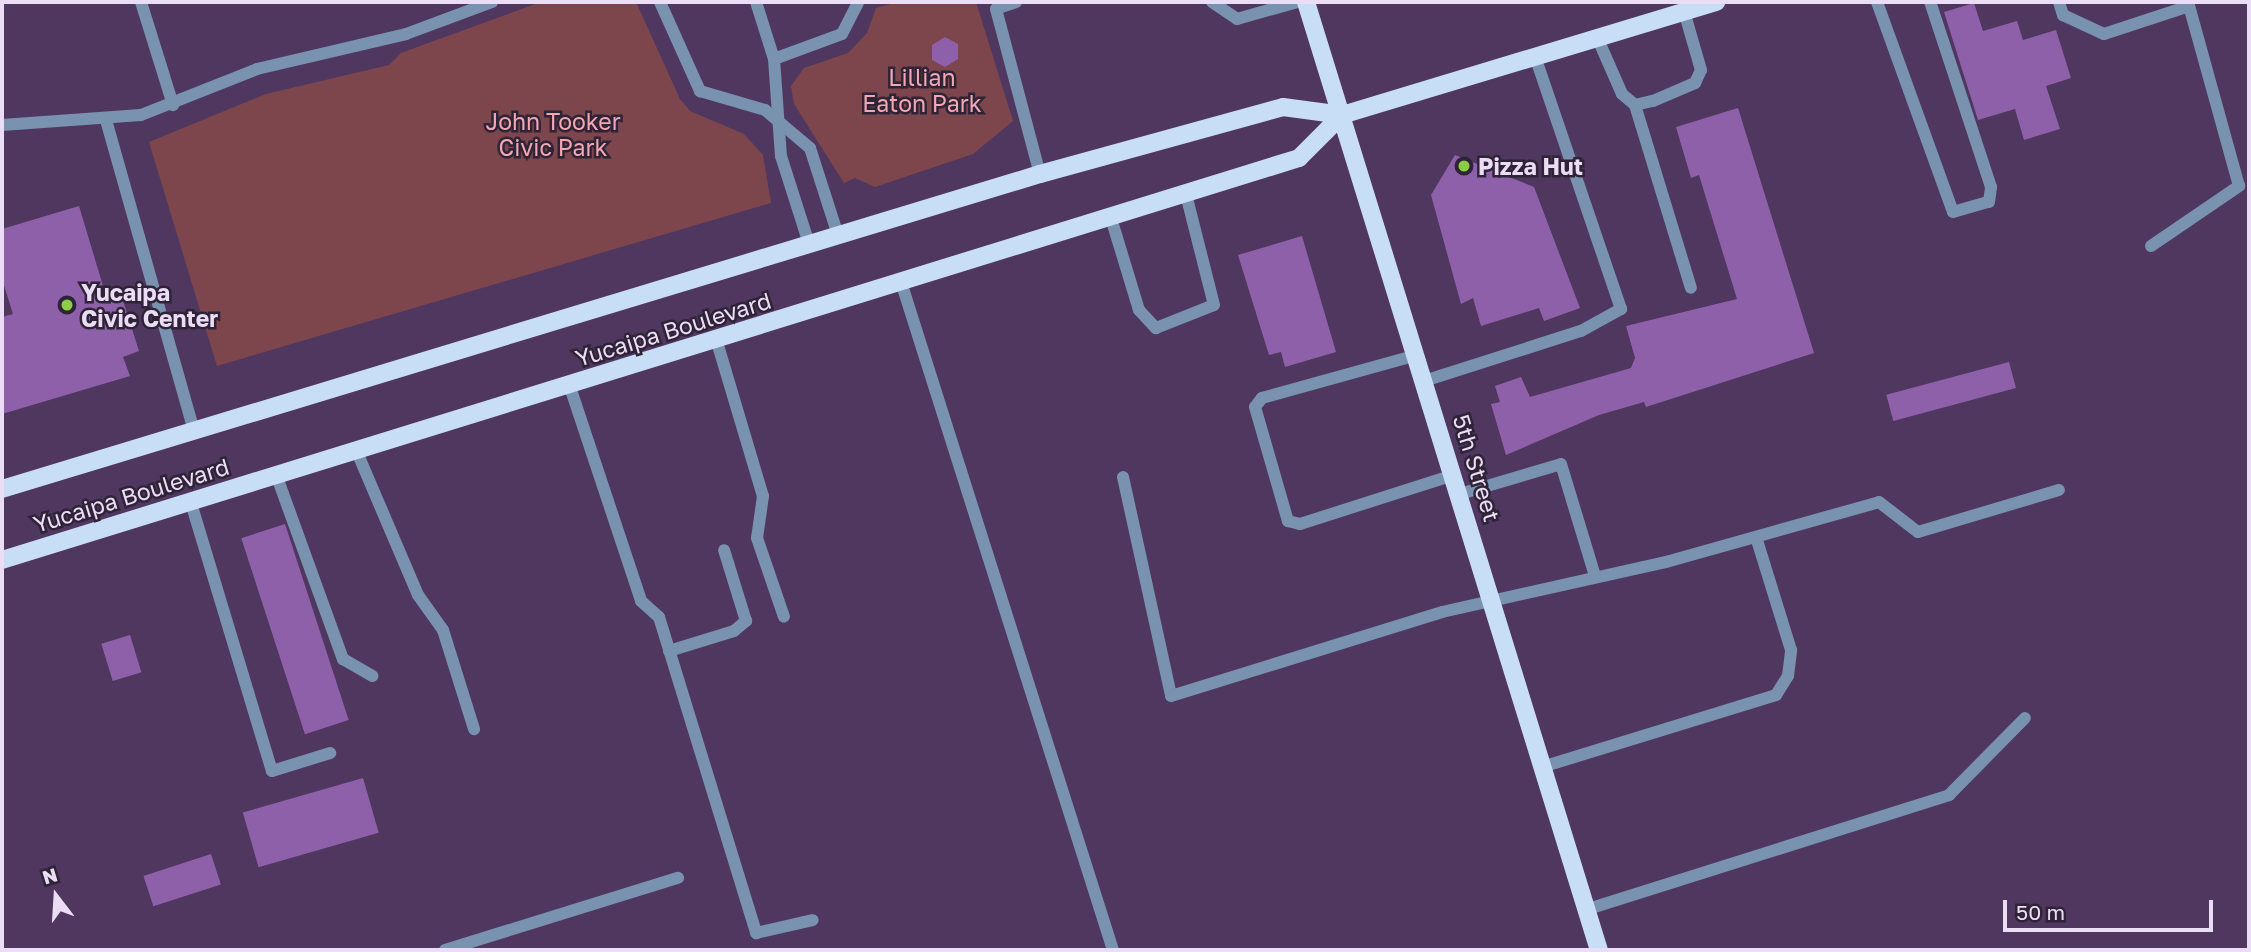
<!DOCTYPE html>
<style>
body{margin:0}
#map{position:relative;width:2251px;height:952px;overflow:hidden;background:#50375f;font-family:"Golos Text",sans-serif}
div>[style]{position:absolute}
.green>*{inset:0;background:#7d464d}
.building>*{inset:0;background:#8f60aa;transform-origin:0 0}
.minor>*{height:12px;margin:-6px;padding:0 6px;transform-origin:6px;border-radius:6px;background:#7892b0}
.major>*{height:18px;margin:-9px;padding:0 9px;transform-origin:9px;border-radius:9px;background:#c8ddf6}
.dots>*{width:19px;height:19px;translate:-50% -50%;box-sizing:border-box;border:4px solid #2f2437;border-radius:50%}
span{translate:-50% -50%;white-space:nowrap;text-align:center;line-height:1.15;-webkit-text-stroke:5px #2f2437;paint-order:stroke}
.park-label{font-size:23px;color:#f3a7b0}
.poi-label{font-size:23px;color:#ecddf6;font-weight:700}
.left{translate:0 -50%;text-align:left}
.street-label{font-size:23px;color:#ecddf6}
.frame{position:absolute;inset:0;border:4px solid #ecddf6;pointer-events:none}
.north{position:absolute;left:21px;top:861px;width:70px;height:70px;-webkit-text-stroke:5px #2f2437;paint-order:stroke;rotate:343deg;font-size:19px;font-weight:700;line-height:28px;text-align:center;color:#ecddf6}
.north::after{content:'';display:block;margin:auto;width:24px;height:32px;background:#ecddf6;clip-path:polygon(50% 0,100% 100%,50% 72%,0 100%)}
.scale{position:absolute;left:2003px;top:900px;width:210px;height:32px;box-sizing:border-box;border:4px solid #ecddf6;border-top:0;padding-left:9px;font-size:21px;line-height:24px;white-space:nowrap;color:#ecddf6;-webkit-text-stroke:5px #2f2437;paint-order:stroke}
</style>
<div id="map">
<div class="green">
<i style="clip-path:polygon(541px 2px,636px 2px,680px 99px,690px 111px,744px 134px,763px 155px,771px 203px,217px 366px,149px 142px,266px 94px,389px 65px,401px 53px)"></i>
<i style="clip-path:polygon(898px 2px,976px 2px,1013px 121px,973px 154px,875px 187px,855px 178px,844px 183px,794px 104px,791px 86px,804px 68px,848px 53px,867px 33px,876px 8px)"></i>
</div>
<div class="building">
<i style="clip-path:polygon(1974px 3px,1983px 31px,2017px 21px,2023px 40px,2056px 30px,2071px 78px,2046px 86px,2060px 129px,2024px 140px,2015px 109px,1978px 120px,1944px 12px)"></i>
<i style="clip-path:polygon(945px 37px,958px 44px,958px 59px,945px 67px,932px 60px,932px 45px)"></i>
<i style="clip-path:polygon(1738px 108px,1814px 353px,1646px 407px,1644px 402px,1599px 415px,1506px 455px,1491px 404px,1500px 402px,1495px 386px,1521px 377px,1530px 397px,1631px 368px,1635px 358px,1626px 326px,1737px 299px,1699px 175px,1691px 178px,1676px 127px)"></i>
<i style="clip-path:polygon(1455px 155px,1534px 187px,1580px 308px,1544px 321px,1539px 308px,1481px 326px,1473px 298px,1461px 304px,1431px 195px)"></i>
<i style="clip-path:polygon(79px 206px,106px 296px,120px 291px,139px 351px,123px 357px,130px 376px,2px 414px,2px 317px,13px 314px,2px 279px,2px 229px)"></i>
<i style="clip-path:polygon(1302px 236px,1336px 352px,1285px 367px,1281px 352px,1269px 355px,1238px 255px)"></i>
<i style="left:2009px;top:362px;width:27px;height:127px;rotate:75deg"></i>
<i style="left:285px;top:524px;width:206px;height:46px;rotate:72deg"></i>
<i style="left:130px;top:635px;width:39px;height:30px;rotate:73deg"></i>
<i style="left:363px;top:778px;width:57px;height:125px;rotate:74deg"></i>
<i style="left:211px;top:854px;width:32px;height:71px;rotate:72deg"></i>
</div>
<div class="minor">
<i style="left:141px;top:2px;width:108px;rotate:72.7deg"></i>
<i style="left:660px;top:2px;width:98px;rotate:65.8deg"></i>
<i style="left:700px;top:91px;width:68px;rotate:16.3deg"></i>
<i style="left:765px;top:110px;width:59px;rotate:40.2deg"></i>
<i style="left:810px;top:148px;width:91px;rotate:72.2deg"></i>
<i style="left:756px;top:2px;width:60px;rotate:72.5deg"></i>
<i style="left:774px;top:59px;width:97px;rotate:85.9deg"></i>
<i style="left:781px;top:156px;width:92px;rotate:72.3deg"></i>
<i style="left:1016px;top:2px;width:21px;rotate:161deg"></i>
<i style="left:996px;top:9px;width:171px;rotate:75.1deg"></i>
<i style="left:1212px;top:2px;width:30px;rotate:34deg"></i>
<i style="left:1237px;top:19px;width:62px;rotate:-15.8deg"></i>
<i style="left:1877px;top:2px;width:223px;rotate:70.1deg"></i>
<i style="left:1953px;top:212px;width:37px;rotate:-16deg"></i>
<i style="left:1989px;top:202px;width:15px;rotate:-82deg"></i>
<i style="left:1991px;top:187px;width:195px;rotate:-108.2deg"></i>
<i style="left:2059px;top:2px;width:14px;rotate:73deg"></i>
<i style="left:2063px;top:15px;width:45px;rotate:24.9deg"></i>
<i style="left:2104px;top:34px;width:89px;rotate:-18.2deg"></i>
<i style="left:1597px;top:37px;width:62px;rotate:66.3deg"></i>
<i style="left:1622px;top:94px;width:17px;rotate:40deg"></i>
<i style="left:1635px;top:105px;width:18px;rotate:-13deg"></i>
<i style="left:1653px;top:101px;width:46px;rotate:-23.2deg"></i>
<i style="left:1695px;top:83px;width:14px;rotate:-65deg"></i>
<i style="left:1701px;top:70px;width:61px;rotate:-106.1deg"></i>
<i style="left:774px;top:59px;width:72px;rotate:-20.2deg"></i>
<i style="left:842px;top:34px;width:36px;rotate:-63deg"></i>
<i style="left:1635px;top:105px;width:191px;rotate:73deg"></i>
<i style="left:106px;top:120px;width:322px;rotate:74.2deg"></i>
<i style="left:2px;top:125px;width:139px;rotate:-4.1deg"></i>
<i style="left:141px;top:115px;width:125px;rotate:-21.6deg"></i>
<i style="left:257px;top:69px;width:153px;rotate:-13.2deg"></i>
<i style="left:406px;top:34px;width:92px;rotate:-20.4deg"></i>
<i style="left:1111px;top:218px;width:96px;rotate:73.1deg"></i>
<i style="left:1139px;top:310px;width:25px;rotate:47deg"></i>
<i style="left:1156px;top:328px;width:62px;rotate:-21.6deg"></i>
<i style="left:1214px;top:305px;width:114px;rotate:-104.2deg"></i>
<i style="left:2151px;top:246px;width:107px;rotate:-34.3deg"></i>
<i style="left:2239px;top:186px;width:191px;rotate:-105.5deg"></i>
<i style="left:902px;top:285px;width:698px;rotate:72.4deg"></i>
<i style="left:717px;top:342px;width:161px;rotate:73.4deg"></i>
<i style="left:763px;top:496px;width:42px;rotate:98.1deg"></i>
<i style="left:757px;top:538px;width:83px;rotate:71.1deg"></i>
<i style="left:1417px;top:355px;width:161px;rotate:164.5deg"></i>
<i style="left:1262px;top:398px;width:11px;rotate:128deg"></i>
<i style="left:1255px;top:407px;width:119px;rotate:73.9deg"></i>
<i style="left:1288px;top:521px;width:12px;rotate:14deg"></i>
<i style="left:1300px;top:524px;width:162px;rotate:-17.7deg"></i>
<i style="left:1424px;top:381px;width:165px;rotate:-17.7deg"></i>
<i style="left:1581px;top:331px;width:46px;rotate:-28.8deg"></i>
<i style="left:1621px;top:309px;width:266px;rotate:-108.8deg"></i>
<i style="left:570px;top:387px;width:225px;rotate:71.6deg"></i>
<i style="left:641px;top:601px;width:24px;rotate:42deg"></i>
<i style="left:659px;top:617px;width:331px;rotate:72.9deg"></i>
<i style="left:756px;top:933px;width:58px;rotate:-12.8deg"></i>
<i style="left:357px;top:452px;width:155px;rotate:66.9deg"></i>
<i style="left:418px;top:595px;width:43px;rotate:54.5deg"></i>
<i style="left:443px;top:630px;width:104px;rotate:72.6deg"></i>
<i style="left:277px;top:477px;width:194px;rotate:70.1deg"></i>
<i style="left:343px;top:659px;width:34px;rotate:30deg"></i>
<i style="left:1123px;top:477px;width:224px;rotate:77.6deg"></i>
<i style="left:1171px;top:696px;width:284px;rotate:-17.2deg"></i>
<i style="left:1442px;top:612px;width:230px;rotate:-12.6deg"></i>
<i style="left:1666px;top:562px;width:221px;rotate:-15.7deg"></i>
<i style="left:1879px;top:502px;width:49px;rotate:37.6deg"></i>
<i style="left:1918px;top:532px;width:147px;rotate:-16.6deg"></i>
<i style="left:1460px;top:494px;width:105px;rotate:-16.5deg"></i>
<i style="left:1561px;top:464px;width:117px;rotate:73.1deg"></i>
<i style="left:191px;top:503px;width:280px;rotate:73.2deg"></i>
<i style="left:272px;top:771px;width:61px;rotate:-17.2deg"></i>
<i style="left:669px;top:651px;width:68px;rotate:-17.1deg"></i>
<i style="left:734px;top:631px;width:16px;rotate:-40deg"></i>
<i style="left:746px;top:621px;width:74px;rotate:-107.2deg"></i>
<i style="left:1542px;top:767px;width:245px;rotate:-17.1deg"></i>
<i style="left:1776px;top:695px;width:22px;rotate:-58deg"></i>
<i style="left:1788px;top:676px;width:26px;rotate:-83deg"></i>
<i style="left:1791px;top:650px;width:118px;rotate:-107.2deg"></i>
<i style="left:1585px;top:910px;width:382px;rotate:-17.5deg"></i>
<i style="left:1949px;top:795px;width:108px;rotate:-45.4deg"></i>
<i style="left:445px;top:950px;width:244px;rotate:-17.2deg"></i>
</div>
<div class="major">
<i style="left:1306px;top:2px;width:992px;rotate:72.83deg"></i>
<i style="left:2px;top:489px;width:1085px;rotate:-16.88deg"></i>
<i style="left:1040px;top:174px;width:252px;rotate:-15.4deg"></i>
<i style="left:1283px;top:107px;width:60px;rotate:7.7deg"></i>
<i style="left:1342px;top:115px;width:391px;rotate:-16.8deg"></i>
<i style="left:2px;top:560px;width:1358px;rotate:-17.22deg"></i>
<i style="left:1299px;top:158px;width:61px;rotate:-45deg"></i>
</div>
<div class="dots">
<i style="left:1464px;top:166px;background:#8bce46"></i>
<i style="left:67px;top:305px;background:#8bce46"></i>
</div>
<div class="park-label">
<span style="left:922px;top:90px">Lillian<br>Eaton Park</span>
<span style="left:553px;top:134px">John Tooker<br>Civic Park</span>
</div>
<div class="poi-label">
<span class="left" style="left:1478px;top:166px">Pizza Hut</span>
<span class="left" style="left:81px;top:305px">Yucaipa<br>Civic Center</span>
</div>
<div class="street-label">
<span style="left:673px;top:329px;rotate:-17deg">Yucaipa Boulevard</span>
<span style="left:1477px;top:468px;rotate:73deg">5th Street</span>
<span style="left:131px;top:495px;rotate:-17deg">Yucaipa Boulevard</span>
</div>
<div class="frame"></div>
<div class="north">N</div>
<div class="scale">50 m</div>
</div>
